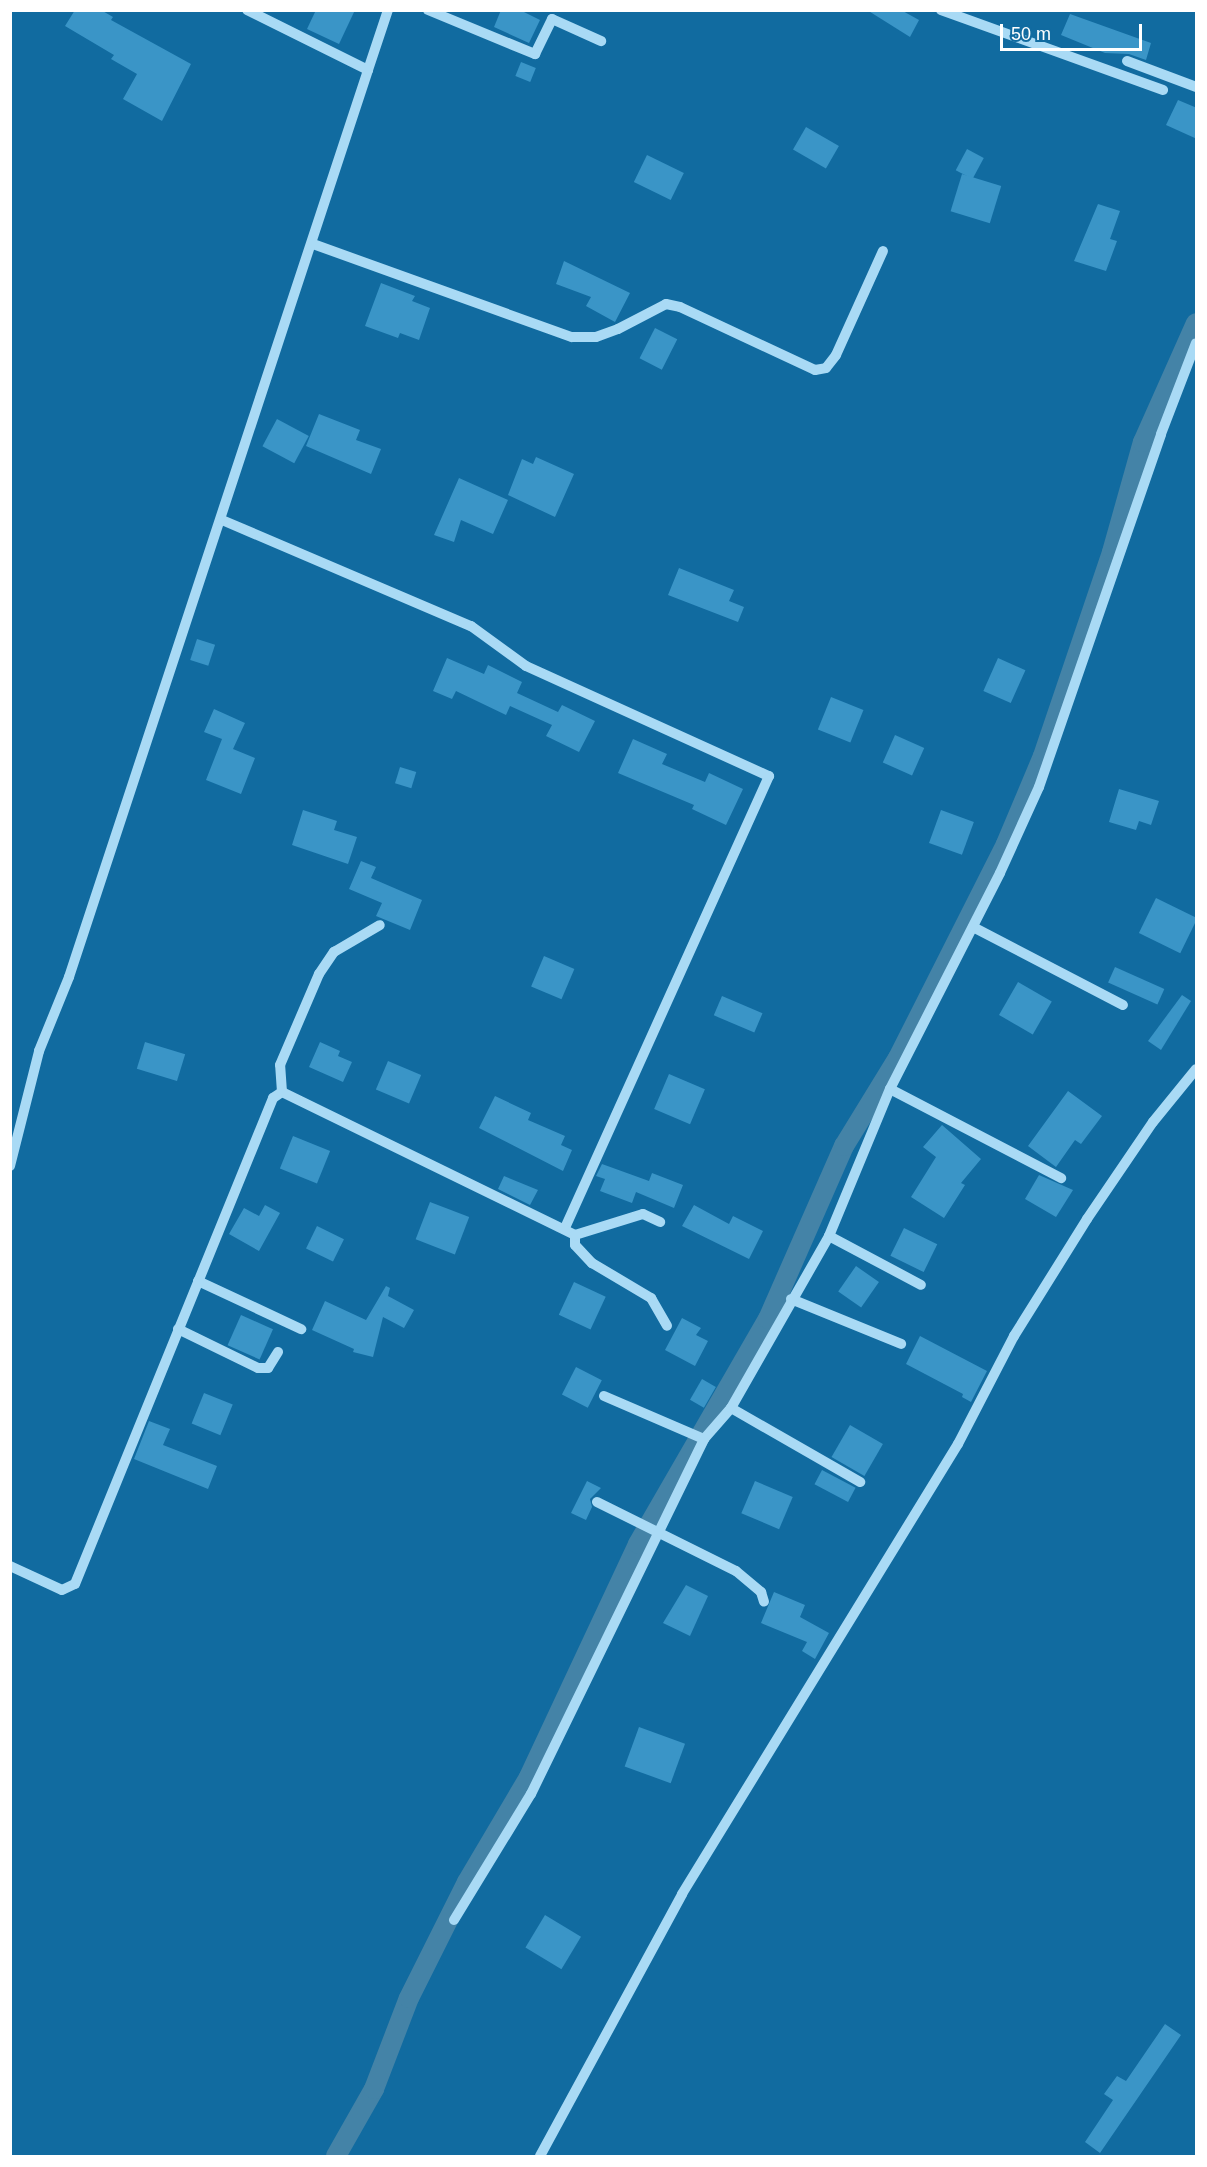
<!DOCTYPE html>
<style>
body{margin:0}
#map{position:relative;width:1207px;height:2167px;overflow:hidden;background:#116ba0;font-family:Arial,sans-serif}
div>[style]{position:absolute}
.canal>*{height:20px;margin:-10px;padding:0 10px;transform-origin:10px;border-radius:10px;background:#4483a7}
.building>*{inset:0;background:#3a95c7;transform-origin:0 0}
.minor>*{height:10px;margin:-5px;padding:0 5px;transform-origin:5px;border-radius:5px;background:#a9daf5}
span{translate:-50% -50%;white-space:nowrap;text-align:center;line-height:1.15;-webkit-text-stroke:5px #116ba0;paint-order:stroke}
.frame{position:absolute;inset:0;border:12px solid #fff;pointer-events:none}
.scale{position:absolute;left:1000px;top:24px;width:142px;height:27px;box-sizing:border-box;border:3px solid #fff;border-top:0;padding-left:8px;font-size:18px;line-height:21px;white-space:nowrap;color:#fff;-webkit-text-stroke:4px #116ba0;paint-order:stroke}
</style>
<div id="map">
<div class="canal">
<i style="left:336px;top:2156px;width:77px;rotate:-60.4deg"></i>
<i style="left:374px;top:2089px;width:97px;rotate:-69deg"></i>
<i style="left:409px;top:1998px;width:130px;rotate:-63.4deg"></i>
<i style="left:467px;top:1882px;width:122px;rotate:-59.4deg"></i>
<i style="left:529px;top:1777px;width:257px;rotate:-64.9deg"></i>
<i style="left:638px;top:1544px;width:260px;rotate:-60deg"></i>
<i style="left:768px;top:1319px;width:189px;rotate:-66.3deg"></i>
<i style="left:844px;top:1146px;width:103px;rotate:-58.5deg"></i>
<i style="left:898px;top:1058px;width:240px;rotate:-63.2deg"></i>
<i style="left:1006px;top:844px;width:95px;rotate:-67.2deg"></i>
<i style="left:1043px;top:756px;width:215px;rotate:-71.3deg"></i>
<i style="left:1112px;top:552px;width:114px;rotate:-74.3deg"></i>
<i style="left:1143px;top:442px;width:130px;rotate:-66deg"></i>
</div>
<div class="building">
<i style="clip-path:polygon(75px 10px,101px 10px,113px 17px,111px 20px,191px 64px,162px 121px,123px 99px,137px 74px,111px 59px,114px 55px,65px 26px)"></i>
<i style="clip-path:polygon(316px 10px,355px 10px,339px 44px,307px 29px)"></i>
<i style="clip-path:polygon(501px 10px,520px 10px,540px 20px,529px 43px,494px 27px)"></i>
<i style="clip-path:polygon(867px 10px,901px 10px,919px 20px,910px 37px)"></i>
<i style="clip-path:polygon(1070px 14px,1151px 43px,1146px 60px,1129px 54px,1105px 53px,1061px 35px)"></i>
<i style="left:521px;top:62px;width:16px;height:15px;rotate:22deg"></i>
<i style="clip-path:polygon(1178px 100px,1197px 108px,1197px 139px,1166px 125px)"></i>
<i style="left:806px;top:127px;width:38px;height:26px;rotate:30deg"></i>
<i style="left:967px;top:149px;width:19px;height:24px;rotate:28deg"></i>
<i style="left:647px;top:155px;width:41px;height:30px;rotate:26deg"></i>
<i style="left:962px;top:174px;width:41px;height:39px;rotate:17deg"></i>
<i style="clip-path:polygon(1098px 204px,1120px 211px,1110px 239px,1117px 241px,1106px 271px,1074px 261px)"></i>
<i style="clip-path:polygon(564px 261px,630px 293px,615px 322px,586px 306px,591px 297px,556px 284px)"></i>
<i style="clip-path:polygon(381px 283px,415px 296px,412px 301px,430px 308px,419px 340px,400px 333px,398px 338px,365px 326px)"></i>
<i style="left:655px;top:328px;width:25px;height:34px;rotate:27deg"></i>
<i style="clip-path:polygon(319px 414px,360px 430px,356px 440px,381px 449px,371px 474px,306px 446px)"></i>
<i style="left:277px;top:419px;width:36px;height:31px;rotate:28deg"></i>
<i style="clip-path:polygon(536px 457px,574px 474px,555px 517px,508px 495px,522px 459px,533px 464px)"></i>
<i style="clip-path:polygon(459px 478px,508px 500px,493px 534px,461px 520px,454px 542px,434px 535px)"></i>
<i style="clip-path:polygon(679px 568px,734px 590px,729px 601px,744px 607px,738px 622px,668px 595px)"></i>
<i style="left:197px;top:639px;width:19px;height:22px;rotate:18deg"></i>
<i style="clip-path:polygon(447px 658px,484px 674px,488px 665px,522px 682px,517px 693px,558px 712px,562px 705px,595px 721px,579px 752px,546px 736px,552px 725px,510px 706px,506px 715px,456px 691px,452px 699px,433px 691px)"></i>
<i style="left:998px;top:658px;width:30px;height:36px;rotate:24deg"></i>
<i style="left:831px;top:697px;width:35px;height:35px;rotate:22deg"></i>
<i style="clip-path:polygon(214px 709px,245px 723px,233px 749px,255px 758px,241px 794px,206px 780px,222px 739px,204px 732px)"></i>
<i style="left:895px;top:735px;width:32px;height:30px;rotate:24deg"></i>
<i style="clip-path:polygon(633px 739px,667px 754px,662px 764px,705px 782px,709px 773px,743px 789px,726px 825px,692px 809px,694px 805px,618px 773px)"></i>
<i style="left:400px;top:767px;width:17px;height:17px;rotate:17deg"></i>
<i style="clip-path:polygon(1119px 789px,1159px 801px,1151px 825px,1139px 821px,1136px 830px,1109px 822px)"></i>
<i style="clip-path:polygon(303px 810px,337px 821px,334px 830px,357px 837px,348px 864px,292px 845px)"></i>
<i style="left:941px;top:810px;width:35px;height:35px;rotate:20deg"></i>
<i style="clip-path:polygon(361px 861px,376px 867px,371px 878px,422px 900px,410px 930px,376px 916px,382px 903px,349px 889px)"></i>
<i style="left:1156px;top:898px;width:46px;height:39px;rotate:26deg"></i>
<i style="left:544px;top:956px;width:33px;height:33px;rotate:23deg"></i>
<i style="left:1115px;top:967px;width:54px;height:17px;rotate:24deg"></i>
<i style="left:1018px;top:982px;width:39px;height:38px;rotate:30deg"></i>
<i style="clip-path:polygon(1182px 995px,1191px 1001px,1161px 1050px,1148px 1041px)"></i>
<i style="left:722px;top:996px;width:44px;height:21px;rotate:23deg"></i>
<i style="left:145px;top:1042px;width:42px;height:28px;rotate:17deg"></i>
<i style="clip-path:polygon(320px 1042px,340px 1051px,338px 1056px,352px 1062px,343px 1082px,309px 1067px)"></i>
<i style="left:388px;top:1061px;width:36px;height:31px;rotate:23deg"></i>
<i style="left:669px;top:1074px;width:39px;height:38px;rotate:23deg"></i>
<i style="clip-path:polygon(1068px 1091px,1102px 1116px,1081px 1144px,1075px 1140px,1056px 1167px,1028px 1146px)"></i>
<i style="clip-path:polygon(495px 1096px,531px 1113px,528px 1120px,565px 1136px,561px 1145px,572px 1150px,563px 1171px,479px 1128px)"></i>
<i style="clip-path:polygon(942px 1125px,981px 1159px,961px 1183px,965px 1185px,944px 1218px,911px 1197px,936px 1157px,923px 1147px)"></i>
<i style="left:293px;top:1136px;width:40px;height:35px;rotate:22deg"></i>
<i style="clip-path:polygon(602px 1164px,649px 1181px,652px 1173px,683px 1185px,674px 1208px,636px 1192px,632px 1203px,600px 1191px,605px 1179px,596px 1176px)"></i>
<i style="clip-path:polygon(1039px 1175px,1073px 1190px,1056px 1217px,1025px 1199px)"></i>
<i style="clip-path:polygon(504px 1176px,538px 1190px,530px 1205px,498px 1189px)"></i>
<i style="left:430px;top:1202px;width:42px;height:40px;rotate:21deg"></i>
<i style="clip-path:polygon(265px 1205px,280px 1213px,259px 1251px,229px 1234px,244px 1208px,259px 1216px)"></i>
<i style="clip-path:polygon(694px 1205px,729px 1224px,733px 1216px,763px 1231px,749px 1259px,682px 1226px)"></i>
<i style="left:317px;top:1226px;width:30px;height:25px;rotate:26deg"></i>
<i style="left:904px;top:1228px;width:37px;height:31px;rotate:26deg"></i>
<i style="left:856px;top:1266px;width:28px;height:31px;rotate:35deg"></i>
<i style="left:574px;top:1282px;width:35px;height:36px;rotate:25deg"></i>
<i style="clip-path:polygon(386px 1286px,390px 1288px,388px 1296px,414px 1310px,404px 1328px,383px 1317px,373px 1357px,353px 1352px,354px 1349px,312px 1330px,325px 1301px,366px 1320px)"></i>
<i style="left:241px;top:1315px;width:35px;height:33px;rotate:24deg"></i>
<i style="clip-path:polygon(682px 1318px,701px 1328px,696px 1335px,708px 1341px,695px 1366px,665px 1350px)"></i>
<i style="clip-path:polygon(920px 1336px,987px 1371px,971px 1402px,962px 1397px,963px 1394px,906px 1364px)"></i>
<i style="left:576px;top:1367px;width:29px;height:31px;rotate:27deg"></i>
<i style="left:702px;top:1379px;width:16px;height:24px;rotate:30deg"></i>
<i style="left:204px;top:1393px;width:31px;height:33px;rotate:22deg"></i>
<i style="clip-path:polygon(149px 1421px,170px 1429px,163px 1445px,217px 1466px,208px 1489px,134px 1459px)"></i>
<i style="left:850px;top:1425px;width:38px;height:37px;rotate:30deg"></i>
<i style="left:822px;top:1470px;width:38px;height:16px;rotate:28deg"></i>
<i style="clip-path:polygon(587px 1481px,601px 1488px,590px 1499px,592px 1507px,586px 1520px,571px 1513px)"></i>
<i style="left:755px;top:1481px;width:41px;height:35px;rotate:23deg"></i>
<i style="clip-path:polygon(686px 1585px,708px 1596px,690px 1636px,663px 1623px)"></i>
<i style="clip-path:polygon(774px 1592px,805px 1605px,800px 1617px,829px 1633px,815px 1659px,802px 1651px,807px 1642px,761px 1623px)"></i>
<i style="left:639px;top:1727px;width:49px;height:42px;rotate:20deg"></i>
<i style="left:545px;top:1915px;width:42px;height:38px;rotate:31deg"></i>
<i style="clip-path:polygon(1165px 2024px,1181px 2035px,1100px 2153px,1085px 2142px,1113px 2100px,1104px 2094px,1117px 2076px,1126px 2081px)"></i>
</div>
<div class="minor">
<i style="left:428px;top:10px;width:116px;rotate:22.4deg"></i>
<i style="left:535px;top:54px;width:39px;rotate:-64deg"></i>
<i style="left:552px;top:19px;width:54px;rotate:24.2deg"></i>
<i style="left:941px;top:10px;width:236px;rotate:19.8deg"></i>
<i style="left:1127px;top:61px;width:74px;rotate:20.6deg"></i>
<i style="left:368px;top:70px;width:63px;rotate:-71.6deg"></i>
<i style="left:313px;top:244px;width:275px;rotate:19.8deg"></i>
<i style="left:572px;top:337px;width:24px"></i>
<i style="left:596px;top:337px;width:23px;rotate:-20deg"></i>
<i style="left:618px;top:329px;width:54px;rotate:-27.5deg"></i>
<i style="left:666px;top:304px;width:14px;rotate:12deg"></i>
<i style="left:680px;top:307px;width:149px;rotate:25deg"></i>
<i style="left:815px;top:370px;width:11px;rotate:-10deg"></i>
<i style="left:826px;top:368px;width:16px;rotate:-52deg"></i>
<i style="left:836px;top:355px;width:114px;rotate:-65.7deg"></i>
<i style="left:222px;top:520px;width:271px;rotate:23.1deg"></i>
<i style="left:471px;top:626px;width:68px;rotate:36deg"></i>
<i style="left:526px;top:666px;width:267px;rotate:24.4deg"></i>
<i style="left:769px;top:776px;width:497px;rotate:114.3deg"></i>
<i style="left:973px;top:927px;width:169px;rotate:27.5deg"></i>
<i style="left:890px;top:1089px;width:193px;rotate:27.5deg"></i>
<i style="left:282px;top:1092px;width:27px;rotate:-94deg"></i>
<i style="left:280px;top:1065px;width:99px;rotate:-66.8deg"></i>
<i style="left:319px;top:974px;width:27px;rotate:-56deg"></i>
<i style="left:334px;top:952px;width:53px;rotate:-30.4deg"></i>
<i style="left:10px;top:1166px;width:119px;rotate:-75.8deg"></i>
<i style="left:39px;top:1051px;width:80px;rotate:-67.9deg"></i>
<i style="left:69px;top:977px;width:955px;rotate:-71.75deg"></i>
<i style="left:368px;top:70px;width:135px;rotate:-153.6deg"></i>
<i style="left:575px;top:1235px;width:10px;rotate:90deg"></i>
<i style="left:575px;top:1245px;width:25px;rotate:47deg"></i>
<i style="left:592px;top:1263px;width:69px;rotate:30.7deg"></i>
<i style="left:651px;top:1298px;width:32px;rotate:60deg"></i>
<i style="left:829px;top:1236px;width:104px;rotate:28deg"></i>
<i style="left:198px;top:1281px;width:114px;rotate:25deg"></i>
<i style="left:791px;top:1299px;width:119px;rotate:22.2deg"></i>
<i style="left:178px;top:1329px;width:89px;rotate:26deg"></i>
<i style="left:258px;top:1368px;width:10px"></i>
<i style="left:268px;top:1368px;width:19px;rotate:-58deg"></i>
<i style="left:604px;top:1396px;width:109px;rotate:23.3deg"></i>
<i style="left:731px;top:1408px;width:149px;rotate:29.8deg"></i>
<i style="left:597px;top:1502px;width:155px;rotate:26.4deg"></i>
<i style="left:736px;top:1571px;width:33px;rotate:40deg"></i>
<i style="left:761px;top:1592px;width:10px;rotate:73deg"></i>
<i style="left:10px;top:1566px;width:57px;rotate:24.8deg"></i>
<i style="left:62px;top:1590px;width:14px;rotate:-25deg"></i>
<i style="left:75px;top:1584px;width:525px;rotate:-67.83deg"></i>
<i style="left:273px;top:1098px;width:11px;rotate:-34deg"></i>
<i style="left:282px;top:1092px;width:326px;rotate:26deg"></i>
<i style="left:575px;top:1235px;width:71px;rotate:-17.2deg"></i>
<i style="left:643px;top:1214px;width:19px;rotate:25deg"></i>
<i style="left:454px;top:1920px;width:148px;rotate:-58.6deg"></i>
<i style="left:531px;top:1794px;width:395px;rotate:-64deg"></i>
<i style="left:704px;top:1439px;width:41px;rotate:-48.9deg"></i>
<i style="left:731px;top:1408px;width:198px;rotate:-60.3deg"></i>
<i style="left:829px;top:1236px;width:159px;rotate:-67.5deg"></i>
<i style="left:890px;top:1089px;width:242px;rotate:-63deg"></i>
<i style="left:1000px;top:873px;width:94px;rotate:-65.6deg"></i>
<i style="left:1039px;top:787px;width:373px;rotate:-70.9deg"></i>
<i style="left:1161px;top:434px;width:97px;rotate:-69deg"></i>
<i style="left:540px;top:2156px;width:298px;rotate:-61.5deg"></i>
<i style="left:682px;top:1894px;width:528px;rotate:-58.48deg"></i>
<i style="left:958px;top:1444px;width:122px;rotate:-62.6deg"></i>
<i style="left:1014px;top:1336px;width:138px;rotate:-58deg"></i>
<i style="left:1087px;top:1219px;width:117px;rotate:-55.8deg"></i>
<i style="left:1153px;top:1122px;width:68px;rotate:-50.9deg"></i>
</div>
<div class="frame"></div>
<div class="scale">50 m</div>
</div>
